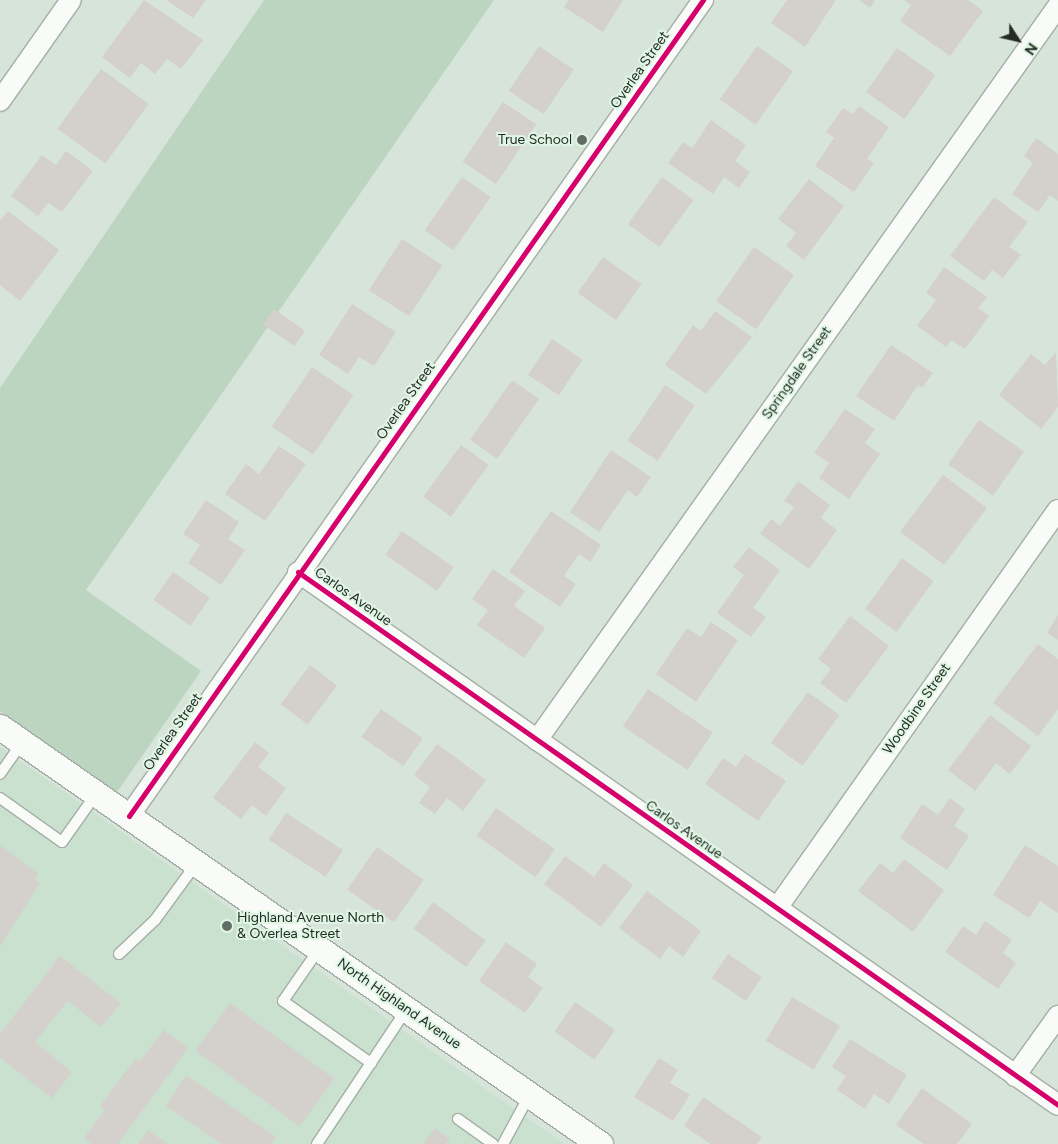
<!DOCTYPE html>
<style>
body{margin:0}
#map{position:relative;width:1058px;height:1144px;overflow:hidden;background:#d7e4da;font-family:Figtree,sans-serif}
div>[style]{position:absolute}
.built>*{inset:0;background:#cbe1d0}
.green>*{inset:0;background:#bcd5c1}
.building>*{inset:0;background:#d4d1cd;transform-origin:0 0}
.roads{filter:drop-shadow(1px 0 #a4aea6) drop-shadow(-1px 0 #a4aea6) drop-shadow(0 1px #a4aea6) drop-shadow(0 -1px #a4aea6)}
.service>*{height:10px;margin:-5px;padding:0 5px;transform-origin:5px;border-radius:5px;background:#f9fbf9}
.minor>*{height:20px;margin:-10px;padding:0 10px;transform-origin:10px;border-radius:10px;background:#f9fbf9}
.tertiary>*{height:25px;margin:-12.5px;padding:0 12.5px;transform-origin:12.5px;border-radius:12.5px;background:#f9fbf9}
.cycleway>*{height:5px;margin:-2.5px;padding:0 2.5px;transform-origin:2.5px;border-radius:2.5px;background:#d6006c}
.dots>*{width:14px;height:14px;translate:-50% -50%;box-sizing:border-box;border:2px solid #e0f6e4;border-radius:50%}
span{translate:-50% -50%;white-space:nowrap;text-align:center;line-height:1.15;-webkit-text-stroke:4px #e0f6e4;paint-order:stroke}
.street-label{font-size:14px;color:#242c25}
.poi-label{font-size:14px;color:#242c25}
.right{translate:-100% -50%;text-align:right}
.left{translate:0 -50%;text-align:left}
.north{position:absolute;left:993px;top:15px;width:50px;height:50px;-webkit-text-stroke:4px #e0f6e4;paint-order:stroke;rotate:125deg;font-size:14px;font-weight:700;line-height:20px;text-align:center;color:#242c25}
.north::after{content:'';display:block;margin:auto;width:18px;height:22px;background:#242c25;clip-path:polygon(50% 0,100% 100%,50% 72%,0 100%)}
</style>
<div id="map">
<div class="built">
<i style="clip-path:polygon(0 747px,100px 817px,564px 1144px,0 1144px)"></i>
</div>
<div class="green">
<i style="clip-path:polygon(264px 0,494px 0,86px 590px,201px 671px,117px 792px,0 711px,0 388px)"></i>
</div>
<div class="building">
<i style="clip-path:polygon(144px 0,203px 40px,181px 69px,167px 59px,155px 74px,141px 63px,130px 78px,102px 57px)"></i>
<i style="clip-path:polygon(166px 0,206px 0,193px 18px)"></i>
<i style="clip-path:polygon(569px 0,623px 0,603px 32px,564px 7px)"></i>
<i style="clip-path:polygon(787px 0,836px 0,805px 47px,771px 23px)"></i>
<i style="clip-path:polygon(859px 0,875px 0,870px 8px)"></i>
<i style="clip-path:polygon(904px 0,968px 0,983px 11px,950px 56px,900px 21px,911px 5px)"></i>
<i style="left:539px;top:46px;width:42px;height:54px;rotate:34deg"></i>
<i style="left:757px;top:46px;width:44px;height:65px;rotate:35deg"></i>
<i style="left:897px;top:48px;width:47px;height:54px;rotate:35deg"></i>
<i style="left:101px;top:69px;width:59px;height:74px;rotate:36deg"></i>
<i style="left:503px;top:102px;width:40px;height:72px;rotate:34deg"></i>
<i style="clip-path:polygon(859px 106px,889px 127px,867px 159px,874px 163px,854px 192px,815px 166px,834px 138px,826px 132px,843px 108px,853px 114px)"></i>
<i style="clip-path:polygon(711px 120px,746px 145px,735px 161px,750px 172px,739px 188px,724px 177px,713px 194px,668px 163px,683px 142px,692px 148px)"></i>
<i style="clip-path:polygon(1036px 138px,1058px 154px,1058px 201px,1050px 195px,1038px 212px,1012px 194px,1033px 163px,1024px 156px)"></i>
<i style="clip-path:polygon(66px 151px,93px 171px,62px 212px,48px 203px,38px 216px,11px 196px,42px 155px,56px 165px)"></i>
<i style="left:462px;top:177px;width:35px;height:65px;rotate:35deg"></i>
<i style="left:662px;top:177px;width:39px;height:58px;rotate:36deg"></i>
<i style="clip-path:polygon(809px 179px,844px 206px,804px 260px,786px 246px,796px 233px,778px 219px)"></i>
<i style="clip-path:polygon(994px 197px,1028px 222px,1009px 247px,1021px 255px,1003px 278px,992px 270px,984px 281px,950px 256px)"></i>
<i style="clip-path:polygon(8px 211px,59px 250px,20px 301px,0 285px,0 221px)"></i>
<i style="left:402px;top:239px;width:48px;height:61px;rotate:33deg"></i>
<i style="left:754px;top:247px;width:49px;height:66px;rotate:35deg"></i>
<i style="left:603px;top:257px;width:47px;height:44px;rotate:35deg"></i>
<i style="clip-path:polygon(944px 267px,987px 297px,978px 308px,989px 316px,965px 349px,951px 340px,946px 347px,917px 326px,936px 300px,926px 293px)"></i>
<i style="clip-path:polygon(352px 304px,396px 332px,374px 366px,359px 357px,348px 374px,319px 355px)"></i>
<i style="left:274px;top:309px;width:38px;height:19px;rotate:35deg"></i>
<i style="clip-path:polygon(715px 311px,752px 337px,706px 394px,665px 365px,693px 325px,701px 331px)"></i>
<i style="left:552px;top:339px;width:37px;height:43px;rotate:34deg"></i>
<i style="clip-path:polygon(891px 345px,933px 373px,922px 388px,918px 385px,894px 421px,856px 396px)"></i>
<i style="clip-path:polygon(1056px 352px,1058px 407px,1041px 429px,999px 395px,1031px 354px,1045px 365px)"></i>
<i style="left:312px;top:367px;width:50px;height:72px;rotate:34deg"></i>
<i style="left:512px;top:380px;width:33px;height:73px;rotate:35deg"></i>
<i style="left:665px;top:385px;width:36px;height:67px;rotate:34deg"></i>
<i style="clip-path:polygon(845px 409px,875px 429px,865px 443px,880px 454px,849px 499px,819px 478px,829px 463px,814px 453px)"></i>
<i style="left:979px;top:420px;width:55px;height:54px;rotate:35deg"></i>
<i style="left:461px;top:445px;width:34px;height:64px;rotate:36deg"></i>
<i style="clip-path:polygon(279px 446px,306px 464px,265px 521px,225px 494px,246px 464px,259px 474px)"></i>
<i style="clip-path:polygon(611px 450px,651px 477px,637px 497px,628px 490px,599px 532px,570px 512px)"></i>
<i style="left:943px;top:475px;width:55px;height:71px;rotate:37deg"></i>
<i style="clip-path:polygon(798px 481px,830px 505px,821px 518px,837px 530px,809px 569px,760px 534px,771px 519px,780px 526px,794px 507px,784px 501px)"></i>
<i style="clip-path:polygon(206px 500px,239px 522px,228px 539px,245px 550px,221px 585px,188px 563px,200px 545px,183px 534px)"></i>
<i style="clip-path:polygon(551px 511px,601px 545px,590px 562px,579px 554px,564px 576px,576px 584px,560px 607px,509px 572px)"></i>
<i style="left:402px;top:531px;width:63px;height:29px;rotate:35deg"></i>
<i style="clip-path:polygon(749px 547px,780px 570px,753px 608px,766px 617px,751px 637px,717px 613px,744px 575px,733px 567px)"></i>
<i style="left:902px;top:558px;width:39px;height:63px;rotate:36deg"></i>
<i style="clip-path:polygon(493px 569px,525px 591px,514px 606px,545px 628px,524px 658px,477px 625px,488px 610px,472px 599px)"></i>
<i style="left:173px;top:572px;width:45px;height:34px;rotate:35deg"></i>
<i style="clip-path:polygon(1058px 615px,1058px 640px,1047px 633px)"></i>
<i style="clip-path:polygon(850px 616px,889px 646px,846px 703px,820px 683px,831px 669px,818px 659px)"></i>
<i style="clip-path:polygon(711px 622px,738px 640px,696px 702px,656px 674px,687px 628px,701px 637px)"></i>
<i style="clip-path:polygon(1038px 644px,1058px 659px,1058px 709px,1038px 736px,993px 703px)"></i>
<i style="left:310px;top:665px;width:34px;height:49px;rotate:37deg"></i>
<i style="left:648px;top:689px;width:78px;height:45px;rotate:34deg"></i>
<i style="left:808px;top:692px;width:39px;height:63px;rotate:36deg"></i>
<i style="left:381px;top:709px;width:51px;height:34px;rotate:35deg"></i>
<i style="clip-path:polygon(990px 715px,1031px 746px,1010px 774px,996px 763px,975px 791px,948px 770px)"></i>
<i style="clip-path:polygon(255px 742px,269px 753px,258px 767px,286px 788px,266px 816px,252px 805px,241px 819px,213px 798px)"></i>
<i style="clip-path:polygon(437px 744px,486px 780px,463px 811px,447px 798px,435px 814px,419px 803px,430px 787px,414px 775px)"></i>
<i style="clip-path:polygon(745px 754px,786px 781px,758px 821px,705px 784px,723px 758px,736px 767px)"></i>
<i style="clip-path:polygon(950px 798px,965px 809px,954px 826px,969px 836px,947px 870px,900px 838px,922px 804px,938px 815px)"></i>
<i style="left:496px;top:808px;width:72px;height:34px;rotate:35deg"></i>
<i style="left:286px;top:813px;width:68px;height:32px;rotate:33deg"></i>
<i style="clip-path:polygon(0 845px,39px 874px,35px 879px,40px 883px,0 947px)"></i>
<i style="clip-path:polygon(1025px 845px,1058px 866px,1058px 913px,1040px 901px,1029px 918px,993px 895px)"></i>
<i style="left:377px;top:847px;width:57px;height:52px;rotate:35deg"></i>
<i style="clip-path:polygon(565px 856px,594px 877px,604px 863px,633px 885px,601px 927px,544px 884px)"></i>
<i style="clip-path:polygon(904px 859px,944px 890px,913px 932px,858px 891px,880px 863px,893px 873px)"></i>
<i style="clip-path:polygon(647px 891px,701px 931px,683px 957px,669px 946px,660px 959px,619px 928px)"></i>
<i style="left:433px;top:902px;width:65px;height:33px;rotate:36deg"></i>
<i style="clip-path:polygon(985px 921px,1012px 940px,1003px 953px,1016px 963px,998px 989px,945px 952px,963px 926px,976px 935px)"></i>
<i style="clip-path:polygon(506px 942px,537px 964px,528px 977px,543px 988px,525px 1013px,479px 981px)"></i>
<i style="left:728px;top:954px;width:41px;height:29px;rotate:34deg"></i>
<i style="clip-path:polygon(60px 956px,121px 1003px,101px 1027px,68px 1001px,35px 1042px,72px 1072px,52px 1098px,0 1058px,0 1034px)"></i>
<i style="left:792px;top:997px;width:56px;height:51px;rotate:31deg"></i>
<i style="left:575px;top:1002px;width:49px;height:36px;rotate:35deg"></i>
<i style="left:230px;top:1003px;width:129px;height:59px;rotate:36deg"></i>
<i style="clip-path:polygon(164px 1030px,188px 1048px,118px 1144px,92px 1144px,84px 1138px,105px 1110px,100px 1106px,136px 1058px,140px 1061px)"></i>
<i style="clip-path:polygon(850px 1039px,907px 1075px,889px 1104px,874px 1094px,865px 1109px,837px 1090px,846px 1076px,832px 1067px)"></i>
<i style="clip-path:polygon(659px 1058px,678px 1070px,670px 1083px,690px 1095px,673px 1121px,634px 1097px)"></i>
<i style="clip-path:polygon(186px 1075px,276px 1137px,271px 1144px,222px 1144px,166px 1106px)"></i>
<i style="clip-path:polygon(922px 1088px,972px 1124px,957px 1144px,924px 1144px,896px 1125px)"></i>
<i style="clip-path:polygon(703px 1097px,762px 1137px,757px 1144px,710px 1144px,684px 1126px)"></i>
<i style="clip-path:polygon(435px 1128px,450px 1139px,446px 1144px,423px 1144px)"></i>
<i style="clip-path:polygon(148px 1130px,168px 1144px,138px 1144px)"></i>
</div>
<div class="roads">
<div class="service">
<i style="left:0;top:774px;width:38px;rotate:-55deg"></i>
<i style="left:0;top:798px;width:76px;rotate:35.4deg"></i>
<i style="left:62px;top:842px;width:59px;rotate:-54.7deg"></i>
<i style="left:319px;top:949px;width:63px;rotate:124.7deg"></i>
<i style="left:283px;top:1001px;width:108px;rotate:35.2deg"></i>
<i style="left:119px;top:954px;width:50px;rotate:-43.4deg"></i>
<i style="left:155px;top:920px;width:69px;rotate:-53.8deg"></i>
<i style="left:458px;top:1119px;width:43px;rotate:35.5deg"></i>
<i style="left:317px;top:1144px;width:161px;rotate:-56.4deg"></i>
<i style="left:503px;top:1144px;width:55px;rotate:-61.6deg"></i>
</div>
<div class="minor">
<i style="left:0;top:101px;width:123px;rotate:-54.9deg"></i>
<i style="left:298px;top:572px;width:928px;rotate:35.04deg"></i>
<i style="left:537px;top:740px;width:900px;rotate:-54.63deg"></i>
<i style="left:129px;top:816px;width:998px;rotate:-54.88deg"></i>
<i style="left:777px;top:908px;width:487px;rotate:-54.8deg"></i>
<i style="left:1015px;top:1076px;width:74px;rotate:-54.4deg"></i>
</div>
<div class="tertiary">
<i style="left:0;top:727px;width:731px;rotate:34.8deg"></i>
</div>
</div>
<div class="cycleway">
<i style="left:298px;top:572px;width:928px;rotate:35.04deg"></i>
<i style="left:129px;top:816px;width:998px;rotate:-54.88deg"></i>
</div>
<div class="dots">
<i style="left:582px;top:140px;background:#636c64"></i>
<i style="left:227px;top:926px;background:#636c64"></i>
</div>
<div class="street-label">
<span style="left:640px;top:70px;rotate:-55deg">Overlea Street</span>
<span style="left:797px;top:373px;rotate:-55deg">Springdale Street</span>
<span style="left:406px;top:401px;rotate:-55deg">Overlea Street</span>
<span style="left:353px;top:597px;rotate:35deg">Carlos Avenue</span>
<span style="left:917px;top:709px;rotate:-55deg">Woodbine Street</span>
<span style="left:173px;top:732px;rotate:-55deg">Overlea Street</span>
<span style="left:684px;top:830px;rotate:35deg">Carlos Avenue</span>
<span style="left:399px;top:1004px;rotate:35deg">North Highland Avenue</span>
</div>
<div class="poi-label">
<span class="right" style="left:572px;top:140px">True School</span>
<span class="left" style="left:237px;top:926px">Highland Avenue North<br>&amp; Overlea Street</span>
</div>
<div class="north">N</div>
</div>
